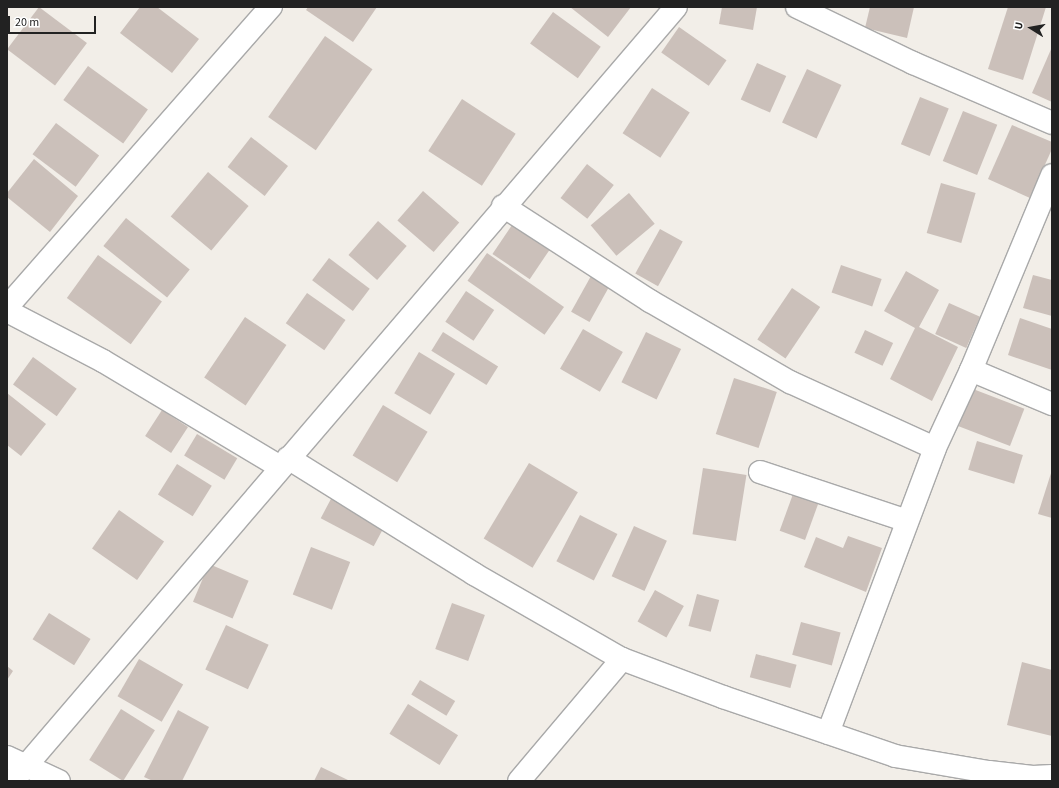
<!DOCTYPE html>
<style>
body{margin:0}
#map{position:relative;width:1059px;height:788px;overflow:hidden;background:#f2eee8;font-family:"Source Sans 3",sans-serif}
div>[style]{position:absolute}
.building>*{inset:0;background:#cbc0ba;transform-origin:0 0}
.roads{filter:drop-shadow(1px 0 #a9a9a9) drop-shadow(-1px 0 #a9a9a9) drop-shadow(0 1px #a9a9a9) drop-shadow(0 -1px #a9a9a9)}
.street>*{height:22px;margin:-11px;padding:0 11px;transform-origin:11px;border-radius:11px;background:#fff}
span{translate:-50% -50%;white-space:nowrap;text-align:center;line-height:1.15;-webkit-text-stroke:3px #fff;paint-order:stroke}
.frame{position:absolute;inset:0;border:8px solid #222;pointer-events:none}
.north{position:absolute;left:1011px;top:8px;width:40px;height:40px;-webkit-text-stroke:3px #fff;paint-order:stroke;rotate:281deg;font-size:11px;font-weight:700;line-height:16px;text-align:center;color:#222}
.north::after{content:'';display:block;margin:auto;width:14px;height:18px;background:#222;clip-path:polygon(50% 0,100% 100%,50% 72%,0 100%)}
.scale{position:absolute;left:8px;top:16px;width:88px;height:18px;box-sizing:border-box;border:2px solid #222;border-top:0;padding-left:5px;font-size:12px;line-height:14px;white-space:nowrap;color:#222;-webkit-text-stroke:3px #fff;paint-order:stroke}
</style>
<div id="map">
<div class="building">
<i style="left:39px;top:7px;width:60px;height:53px;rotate:37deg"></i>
<i style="clip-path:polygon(140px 7px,157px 7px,199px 39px,172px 73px,120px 33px)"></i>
<i style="clip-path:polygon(308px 7px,377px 7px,353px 42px,306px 10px)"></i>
<i style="clip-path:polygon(570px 7px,631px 7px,608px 37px)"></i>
<i style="clip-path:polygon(722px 7px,757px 7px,753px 30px,719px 24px)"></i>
<i style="clip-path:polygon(870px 7px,914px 7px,907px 38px,865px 28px)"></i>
<i style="clip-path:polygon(1008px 7px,1046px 7px,1023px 80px,988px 69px)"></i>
<i style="left:553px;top:12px;width:59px;height:39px;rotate:36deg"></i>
<i style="left:679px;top:27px;width:58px;height:31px;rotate:35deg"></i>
<i style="left:325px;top:36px;width:58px;height:99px;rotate:35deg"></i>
<i style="clip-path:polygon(1052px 47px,1052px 102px,1032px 93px)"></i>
<i style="left:757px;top:63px;width:32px;height:40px;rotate:24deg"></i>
<i style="left:88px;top:66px;width:74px;height:42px;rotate:36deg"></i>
<i style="left:807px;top:69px;width:38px;height:59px;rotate:25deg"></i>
<i style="left:652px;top:88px;width:45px;height:54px;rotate:33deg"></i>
<i style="left:920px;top:97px;width:31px;height:51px;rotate:22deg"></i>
<i style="left:462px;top:99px;width:64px;height:62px;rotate:33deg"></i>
<i style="left:963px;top:111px;width:37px;height:54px;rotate:22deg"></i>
<i style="left:56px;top:123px;width:54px;height:39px;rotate:37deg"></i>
<i style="clip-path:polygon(1012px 125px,1052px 142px,1052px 149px,1030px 198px,988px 179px)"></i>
<i style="left:251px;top:137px;width:47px;height:38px;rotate:38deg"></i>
<i style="clip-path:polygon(34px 159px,78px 196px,50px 232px,7px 197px,7px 193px)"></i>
<i style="left:587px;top:164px;width:34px;height:43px;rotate:38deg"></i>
<i style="left:208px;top:172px;width:53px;height:58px;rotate:40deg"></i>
<i style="left:941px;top:183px;width:36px;height:52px;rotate:16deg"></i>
<i style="left:423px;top:191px;width:48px;height:39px;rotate:41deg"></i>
<i style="left:629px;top:193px;width:40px;height:50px;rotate:50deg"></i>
<i style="left:126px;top:218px;width:82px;height:36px;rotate:39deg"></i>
<i style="left:378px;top:221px;width:38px;height:45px;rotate:41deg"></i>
<i style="left:512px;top:225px;width:45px;height:35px;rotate:34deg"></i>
<i style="left:660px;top:229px;width:26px;height:51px;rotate:29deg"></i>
<i style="left:487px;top:253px;width:94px;height:34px;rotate:35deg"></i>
<i style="left:98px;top:255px;width:79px;height:53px;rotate:36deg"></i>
<i style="left:329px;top:258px;width:51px;height:28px;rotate:37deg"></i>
<i style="left:841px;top:265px;width:43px;height:29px;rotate:19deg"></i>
<i style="clip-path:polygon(906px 271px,939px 290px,919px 327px,958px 347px,932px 401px,890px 379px,915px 328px,884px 311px)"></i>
<i style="clip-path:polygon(1033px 275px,1052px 280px,1052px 316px,1023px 308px)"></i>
<i style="left:591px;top:276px;width:21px;height:41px;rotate:29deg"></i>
<i style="left:792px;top:288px;width:34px;height:62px;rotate:34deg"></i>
<i style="left:466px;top:291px;width:34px;height:37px;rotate:34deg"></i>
<i style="left:307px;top:293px;width:47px;height:37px;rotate:35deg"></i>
<i style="left:949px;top:303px;width:34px;height:34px;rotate:24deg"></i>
<i style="left:245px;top:317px;width:50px;height:73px;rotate:34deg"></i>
<i style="clip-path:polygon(1020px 318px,1052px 329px,1052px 370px,1008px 355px)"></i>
<i style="left:583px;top:329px;width:46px;height:46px;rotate:30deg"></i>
<i style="left:865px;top:330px;width:31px;height:25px;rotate:25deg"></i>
<i style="left:443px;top:332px;width:65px;height:22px;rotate:32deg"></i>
<i style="left:646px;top:332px;width:39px;height:56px;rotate:26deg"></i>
<i style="left:419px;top:352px;width:42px;height:48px;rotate:31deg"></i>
<i style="left:33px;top:357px;width:54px;height:34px;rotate:36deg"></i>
<i style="left:734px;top:378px;width:45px;height:59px;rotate:18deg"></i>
<i style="left:973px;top:389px;width:55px;height:40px;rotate:21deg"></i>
<i style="clip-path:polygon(7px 393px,46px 424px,21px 456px,7px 445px)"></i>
<i style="left:383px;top:405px;width:52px;height:59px;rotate:31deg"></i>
<i style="left:162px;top:410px;width:31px;height:31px;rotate:33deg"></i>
<i style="left:197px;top:434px;width:47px;height:25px;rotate:31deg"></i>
<i style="left:977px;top:441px;width:48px;height:30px;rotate:17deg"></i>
<i style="left:529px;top:463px;width:57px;height:88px;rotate:31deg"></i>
<i style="left:177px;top:464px;width:41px;height:36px;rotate:32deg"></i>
<i style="left:703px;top:468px;width:44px;height:67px;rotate:9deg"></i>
<i style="clip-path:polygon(1052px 470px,1052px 518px,1038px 514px)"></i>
<i style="left:793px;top:494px;width:27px;height:39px;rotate:20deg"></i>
<i style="left:332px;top:497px;width:60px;height:24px;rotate:28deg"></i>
<i style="left:119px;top:510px;width:55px;height:47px;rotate:35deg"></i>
<i style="left:580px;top:515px;width:42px;height:52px;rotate:27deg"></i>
<i style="left:634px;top:526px;width:36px;height:55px;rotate:24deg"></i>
<i style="clip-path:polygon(848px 536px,882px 548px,866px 592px,804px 567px,816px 537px,843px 548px)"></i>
<i style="left:311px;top:547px;width:42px;height:51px;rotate:21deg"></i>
<i style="left:209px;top:564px;width:43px;height:41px;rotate:23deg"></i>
<i style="left:655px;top:590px;width:33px;height:36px;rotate:29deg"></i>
<i style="left:697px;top:594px;width:23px;height:33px;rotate:15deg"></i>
<i style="left:452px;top:603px;width:35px;height:49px;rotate:20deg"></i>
<i style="left:49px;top:613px;width:49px;height:31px;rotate:32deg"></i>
<i style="left:801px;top:622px;width:41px;height:34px;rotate:15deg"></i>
<i style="left:226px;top:625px;width:47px;height:49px;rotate:25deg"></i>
<i style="left:756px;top:654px;width:42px;height:24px;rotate:15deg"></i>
<i style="left:139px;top:659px;width:51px;height:43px;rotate:30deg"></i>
<i style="clip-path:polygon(1022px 662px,1052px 670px,1052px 736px,1007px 725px)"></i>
<i style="clip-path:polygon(7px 666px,13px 671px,7px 680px)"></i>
<i style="left:420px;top:680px;width:41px;height:17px;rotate:31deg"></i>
<i style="left:408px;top:704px;width:59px;height:35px;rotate:32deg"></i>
<i style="left:121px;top:709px;width:40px;height:60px;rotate:32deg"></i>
<i style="clip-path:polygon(178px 710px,209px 727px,182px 781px,153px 781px,144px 777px)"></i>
<i style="clip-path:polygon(321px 767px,350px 781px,314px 781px)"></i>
</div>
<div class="roads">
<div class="street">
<i style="left:797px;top:7px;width:129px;rotate:25.8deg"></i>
<i style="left:913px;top:63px;width:151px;rotate:23.3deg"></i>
<i style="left:503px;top:206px;width:175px;rotate:32.9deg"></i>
<i style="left:650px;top:301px;width:162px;rotate:30.1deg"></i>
<i style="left:790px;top:382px;width:159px;rotate:24.5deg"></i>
<i style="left:7px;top:307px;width:400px;rotate:-48.7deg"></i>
<i style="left:7px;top:311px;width:108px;rotate:27.5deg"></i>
<i style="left:103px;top:361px;width:206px;rotate:30.9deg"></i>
<i style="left:971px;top:370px;width:88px;rotate:22.8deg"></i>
<i style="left:288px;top:458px;width:219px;rotate:31.9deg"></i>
<i style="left:474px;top:574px;width:171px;rotate:29.9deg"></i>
<i style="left:622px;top:659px;width:108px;rotate:20.6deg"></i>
<i style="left:723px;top:697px;width:182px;rotate:18.9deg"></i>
<i style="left:895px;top:756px;width:95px;rotate:9.7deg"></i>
<i style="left:989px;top:772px;width:44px;rotate:6.5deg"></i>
<i style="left:1033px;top:777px;width:19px;rotate:-3deg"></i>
<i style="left:760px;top:472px;width:155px;rotate:18.4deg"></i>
<i style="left:828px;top:733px;width:304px;rotate:-69.4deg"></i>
<i style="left:935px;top:448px;width:86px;rotate:-65.2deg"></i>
<i style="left:971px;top:370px;width:211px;rotate:-67.4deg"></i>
<i style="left:7px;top:757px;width:57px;rotate:24.8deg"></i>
<i style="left:13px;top:781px;width:1019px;rotate:-49.42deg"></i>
<i style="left:519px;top:781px;width:160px;rotate:-49.8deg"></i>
</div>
</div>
<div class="frame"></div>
<div class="north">U</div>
<div class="scale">20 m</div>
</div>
